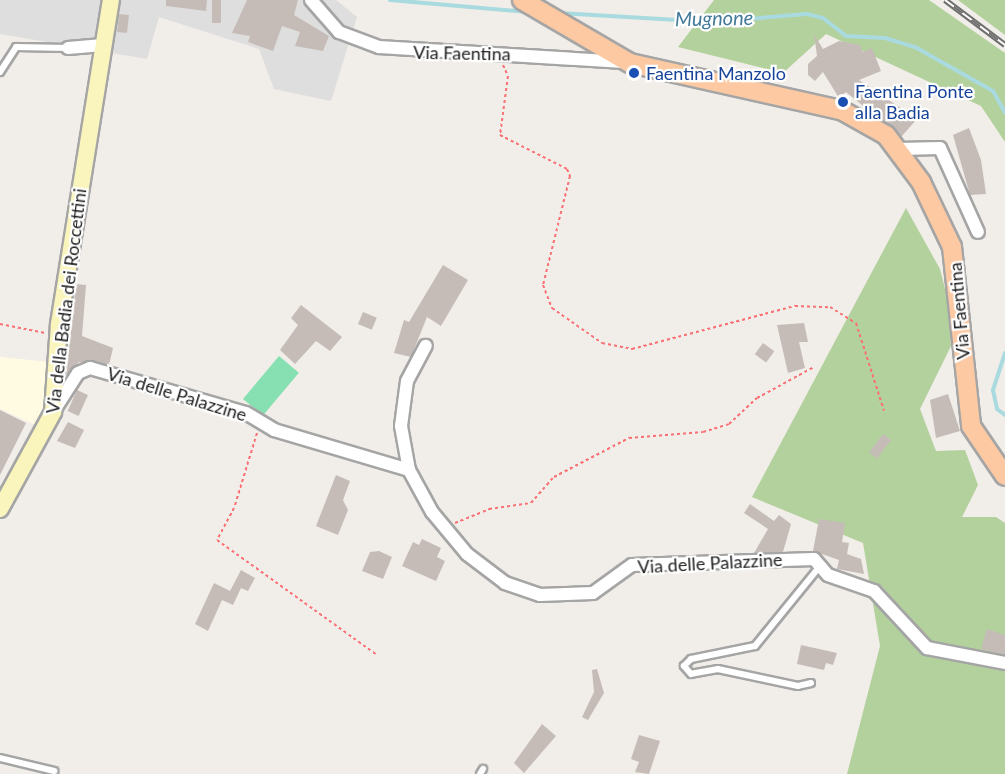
<!DOCTYPE html>
<style>
body{margin:0}
#map{position:relative;width:1005px;height:774px;overflow:hidden;background:#f1ede8;font-family:Lato,sans-serif}
div>[style]{position:absolute}
.residential>*{inset:0;background:#dfdede}
.education>*{inset:0;background:#fffbe3}
.forest>*{inset:0;background:#b3d19d}
.pitch>*{inset:0;background:#87e0b1;transform-origin:0 0}
.stream>*{height:4px;margin:-2px;padding:0 2px;transform-origin:2px;border-radius:2px;background:#a9dadf}
.building>*{inset:0;background:#c6bcb7;transform-origin:0 0}
.path>*{height:2px;margin-top:-1px;transform-origin:0;background:repeating-linear-gradient(90deg,#fa7074 0 3px,transparent 0 6px)}
.roads{filter:drop-shadow(2px 0 #a5a5a5) drop-shadow(-2px 0 #a5a5a5) drop-shadow(0 2px #a5a5a5) drop-shadow(0 -2px #a5a5a5)}
.lane>*{height:6px;margin:-3px;padding:0 3px;transform-origin:3px;border-radius:3px;background:#fff}
.street>*{height:12px;margin:-6px;padding:0 6px;transform-origin:6px;border-radius:6px;background:#fff}
.secondary>*{height:16px;margin:-8px;padding:0 8px;transform-origin:8px;border-radius:8px;background:#faf5bd}
.primary>*{height:18px;margin:-9px;padding:0 9px;transform-origin:9px;border-radius:9px;background:#fcc9a2}
.rail>*{height:6px;margin-top:-3px;transform-origin:0;background:repeating-linear-gradient(90deg,#fff 0 11px,#6f6f6f 0 22px);box-sizing:border-box;border-block:2px solid #6f6f6f}
.dots>*{width:16px;height:16px;translate:-50% -50%;box-sizing:border-box;border:3px solid #fff;border-radius:50%}
span{translate:-50% -50%;white-space:nowrap;text-align:center;line-height:1.15;-webkit-text-stroke:4.5px #fff;paint-order:stroke}
.street-label{font-size:18px;color:#212121}
.transit-label{font-size:18px;color:#164399}
.left{translate:0 -50%;text-align:left}
.water-label{font-size:20px;color:#437a9a;font-style:italic}
</style>
<div id="map">
<div class="residential">
<i style="clip-path:polygon(0 0,336px 0,357px 17px,331px 101px,274px 89px,259px 49px,159px 17px,147px 59px,0 34px)"></i>
</div>
<div class="education">
<i style="clip-path:polygon(0 357px,50px 362px,42px 428px,0 409px)"></i>
</div>
<div class="forest">
<i style="clip-path:polygon(714px 0,929px 0,1005px 53px,1005px 142px,981px 106px,826px 34px,783px 73px,678px 47px)"></i>
<i style="clip-path:polygon(958px 0,1005px 0,1005px 35px)"></i>
<i style="clip-path:polygon(906px 208px,940px 269px,949px 304px,951px 346px,920px 409px,936px 451px,965px 450px,978px 485px,962px 517px,996px 517px,1005px 523px,1005px 774px,847px 774px,880px 646px,863px 543px,752px 497px)"></i>
</div>
<div class="pitch">
<i style="left:279px;top:356px;width:26px;height:56px;rotate:40deg"></i>
</div>
<div class="stream">
<i style="left:390px;top:0;width:139px;rotate:5deg"></i>
<i style="left:559px;top:13px;width:153px;rotate:3.4deg"></i>
<i style="left:712px;top:22px;width:95px;rotate:-4.8deg"></i>
<i style="left:807px;top:14px;width:16px;rotate:14deg"></i>
<i style="left:823px;top:18px;width:29px;rotate:38deg"></i>
<i style="left:846px;top:36px;width:39px;rotate:3deg"></i>
<i style="left:885px;top:38px;width:31px;rotate:17deg"></i>
<i style="left:915px;top:47px;width:90px;rotate:29.4deg"></i>
<i style="left:993px;top:91px;width:25px;rotate:61deg"></i>
<i style="left:1005px;top:353px;width:39px;rotate:108deg"></i>
<i style="left:993px;top:390px;width:19px;rotate:78deg"></i>
<i style="left:997px;top:409px;width:10px;rotate:37deg"></i>
</div>
<div class="building">
<i style="clip-path:polygon(166px 0,207px 0,206px 11px,166px 6px)"></i>
<i style="left:212px;top:0;width:9px;height:23px"></i>
<i style="clip-path:polygon(247px 0,298px 0,294px 15px,329px 36px,323px 51px,295px 46px,300px 32px,282px 26px,273px 51px,248px 42px,250px 36px,232px 33px)"></i>
<i style="left:119px;top:14px;width:10px;height:18px;rotate:6deg"></i>
<i style="clip-path:polygon(814px 34px,823px 49px,839px 41px,860px 45px,863px 52px,872px 48px,881px 71px,859px 80px,917px 119px,901px 137px,846px 92px,839px 98px,823px 72px,815px 81px,808px 75px,808px 64px,817px 56px)"></i>
<i style="clip-path:polygon(969px 128px,981px 160px,986px 194px,970px 195px,953px 135px)"></i>
<i style="clip-path:polygon(443px 265px,468px 280px,441px 326px,427px 317px,411px 357px,394px 353px,404px 320px,409px 322px)"></i>
<i style="clip-path:polygon(76px 284px,86px 285px,82px 336px,113px 348px,109px 365px,79px 362px,66px 377px)"></i>
<i style="clip-path:polygon(301px 305px,342px 337px,330px 351px,316px 341px,295px 364px,280px 350px,298px 325px,291px 318px)"></i>
<i style="left:363px;top:312px;width:15px;height:13px;rotate:23deg"></i>
<i style="clip-path:polygon(804px 323px,808px 342px,799px 342px,805px 368px,788px 373px,777px 325px)"></i>
<i style="left:763px;top:343px;width:14px;height:14px;rotate:36deg"></i>
<i style="left:77px;top:390px;width:12px;height:23px;rotate:24deg"></i>
<i style="clip-path:polygon(948px 394px,960px 431px,936px 438px,930px 400px)"></i>
<i style="clip-path:polygon(0 410px,26px 423px,0 475px)"></i>
<i style="clip-path:polygon(68px 422px,84px 430px,75px 448px,57px 441px)"></i>
<i style="left:883px;top:434px;width:10px;height:23px;rotate:37deg"></i>
<i style="clip-path:polygon(336px 475px,350px 481px,343px 500px,348px 510px,338px 535px,316px 526px)"></i>
<i style="clip-path:polygon(750px 504px,774px 521px,779px 515px,791px 524px,783px 552px,754px 553px,768px 529px,744px 513px)"></i>
<i style="clip-path:polygon(819px 519px,845px 523px,842px 542px,849px 543px,847px 554px,861px 559px,864px 574px,837px 569px,839px 560px,813px 551px)"></i>
<i style="clip-path:polygon(422px 539px,441px 548px,437px 557px,445px 561px,436px 581px,402px 566px,413px 542px,419px 545px)"></i>
<i style="clip-path:polygon(379px 551px,392px 557px,383px 579px,362px 571px,370px 552px)"></i>
<i style="clip-path:polygon(241px 570px,255px 578px,248px 591px,241px 588px,233px 605px,222px 600px,208px 631px,195px 624px,214px 583px,230px 591px)"></i>
<i style="clip-path:polygon(987px 629px,1005px 635px,1005px 655px,981px 649px)"></i>
<i style="clip-path:polygon(801px 645px,837px 653px,833px 665px,826px 663px,824px 670px,797px 664px)"></i>
<i style="clip-path:polygon(597px 669px,604px 693px,588px 720px,582px 717px,594px 692px,592px 670px)"></i>
<i style="clip-path:polygon(542px 724px,556px 736px,524px 773px,514px 763px)"></i>
<i style="clip-path:polygon(639px 735px,660px 741px,649px 774px,635px 772px,639px 762px,631px 759px)"></i>
</div>
<div class="path">
<i style="left:503px;top:65px;width:12px;rotate:66deg"></i>
<i style="left:508px;top:76px;width:60px;rotate:97.7deg"></i>
<i style="left:500px;top:135px;width:75px;rotate:26.9deg"></i>
<i style="left:567px;top:169px;width:8px;rotate:67deg"></i>
<i style="left:570px;top:176px;width:112px;rotate:103.9deg"></i>
<i style="left:543px;top:285px;width:25px;rotate:69deg"></i>
<i style="left:552px;top:308px;width:61px;rotate:35deg"></i>
<i style="left:602px;top:343px;width:31px;rotate:11deg"></i>
<i style="left:632px;top:349px;width:169px;rotate:-14.8deg"></i>
<i style="left:795px;top:306px;width:35px;rotate:2deg"></i>
<i style="left:830px;top:307px;width:31px;rotate:32deg"></i>
<i style="left:856px;top:323px;width:92px;rotate:72.3deg"></i>
<i style="left:0;top:324px;width:46px;rotate:11.3deg"></i>
<i style="left:257px;top:433px;width:78px;rotate:107deg"></i>
<i style="left:234px;top:508px;width:36px;rotate:118deg"></i>
<i style="left:217px;top:540px;width:197px;rotate:35.7deg"></i>
<i style="left:455px;top:523px;width:37px;rotate:-22deg"></i>
<i style="left:489px;top:509px;width:42px;rotate:-8.1deg"></i>
<i style="left:531px;top:503px;width:35px;rotate:-49deg"></i>
<i style="left:554px;top:477px;width:85px;rotate:-27.5deg"></i>
<i style="left:629px;top:438px;width:74px;rotate:-4.6deg"></i>
<i style="left:703px;top:432px;width:27px;rotate:-17deg"></i>
<i style="left:729px;top:424px;width:38px;rotate:-43deg"></i>
<i style="left:757px;top:398px;width:65px;rotate:-28.5deg"></i>
</div>
<div class="roads">
<div class="lane">
<i style="left:0;top:72px;width:30px;rotate:-57deg"></i>
<i style="left:16px;top:47px;width:52px;rotate:1.1deg"></i>
<i style="left:811px;top:683px;width:13px;rotate:167deg"></i>
<i style="left:798px;top:686px;width:82px;rotate:-168deg"></i>
<i style="left:718px;top:669px;width:27px;rotate:170deg"></i>
<i style="left:691px;top:674px;width:11px;rotate:-131deg"></i>
<i style="left:684px;top:666px;width:10px;rotate:-45deg"></i>
<i style="left:691px;top:659px;width:65px;rotate:-11.5deg"></i>
<i style="left:755px;top:646px;width:103px;rotate:-50.9deg"></i>
<i style="left:0;top:758px;width:56px;rotate:13.5deg"></i>
<i style="left:480px;top:774px;width:6px;rotate:-59deg"></i>
</div>
<div class="street">
<i style="left:311px;top:0;width:43px;rotate:48.8deg"></i>
<i style="left:339px;top:32px;width:43px;rotate:20.6deg"></i>
<i style="left:379px;top:47px;width:245px;rotate:3.5deg"></i>
<i style="left:68px;top:48px;width:35px;rotate:-5deg"></i>
<i style="left:899px;top:149px;width:41px;rotate:-1.4deg"></i>
<i style="left:940px;top:148px;width:92px;rotate:65.7deg"></i>
<i style="left:53px;top:412px;width:46px;rotate:-57.3deg"></i>
<i style="left:78px;top:373px;width:13px;rotate:-23deg"></i>
<i style="left:90px;top:368px;width:162px;rotate:16.1deg"></i>
<i style="left:246px;top:413px;width:33px;rotate:31deg"></i>
<i style="left:274px;top:430px;width:141px;rotate:16.5deg"></i>
<i style="left:409px;top:470px;width:48px;rotate:61.3deg"></i>
<i style="left:432px;top:512px;width:55px;rotate:50.2deg"></i>
<i style="left:467px;top:554px;width:48px;rotate:37.3deg"></i>
<i style="left:505px;top:583px;width:37px;rotate:19deg"></i>
<i style="left:540px;top:595px;width:53px;rotate:-2.2deg"></i>
<i style="left:593px;top:593px;width:48px;rotate:-35.7deg"></i>
<i style="left:632px;top:565px;width:182px;rotate:-1.9deg"></i>
<i style="left:814px;top:559px;width:21px;rotate:49deg"></i>
<i style="left:828px;top:575px;width:49px;rotate:19.2deg"></i>
<i style="left:874px;top:591px;width:78px;rotate:47.1deg"></i>
<i style="left:927px;top:648px;width:79px;rotate:10.9deg"></i>
<i style="left:409px;top:470px;width:45px;rotate:-100.3deg"></i>
<i style="left:401px;top:426px;width:45px;rotate:-82.4deg"></i>
<i style="left:407px;top:381px;width:40px;rotate:-62deg"></i>
</div>
<div class="secondary">
<i style="left:0;top:509px;width:111px;rotate:-61.3deg"></i>
<i style="left:53px;top:412px;width:88px;rotate:-86.1deg"></i>
<i style="left:59px;top:324px;width:328px;rotate:-80.9deg"></i>
</div>
<div class="primary">
<i style="left:522px;top:0;width:125px;rotate:30.3deg"></i>
<i style="left:630px;top:63px;width:216px;rotate:12.6deg"></i>
<i style="left:841px;top:110px;width:51px;rotate:29.1deg"></i>
<i style="left:886px;top:135px;width:59px;rotate:53.3deg"></i>
<i style="left:921px;top:182px;width:72px;rotate:64.5deg"></i>
<i style="left:952px;top:247px;width:180px;rotate:83.9deg"></i>
<i style="left:971px;top:426px;width:60px;rotate:55.8deg"></i>
</div>
</div>
<div class="rail">
<i style="left:945px;top:0;width:75px;rotate:36.9deg"></i>
</div>
<div class="dots">
<i style="left:634px;top:73px;background:#1a4fb4"></i>
<i style="left:843px;top:102px;background:#1a4fb4"></i>
</div>
<div class="street-label">
<span style="left:462px;top:53px;rotate:1deg">Via Faentina</span>
<span style="left:66px;top:301px;rotate:-83deg">Via della Badia dei Roccettini</span>
<span style="left:959px;top:311px;rotate:-95deg">Via Faentina</span>
<span style="left:177px;top:394px;rotate:17deg">Via delle Palazzine</span>
<span style="left:710px;top:563px;rotate:-3deg">Via delle Palazzine</span>
</div>
<div class="transit-label">
<span class="left" style="left:646px;top:73px">Faentina Manzolo</span>
<span class="left" style="left:855px;top:102px">Faentina Ponte<br>alla Badia</span>
</div>
<div class="water-label">
<span style="left:714px;top:18px;rotate:-1deg">Mugnone</span>
</div>
</div>
